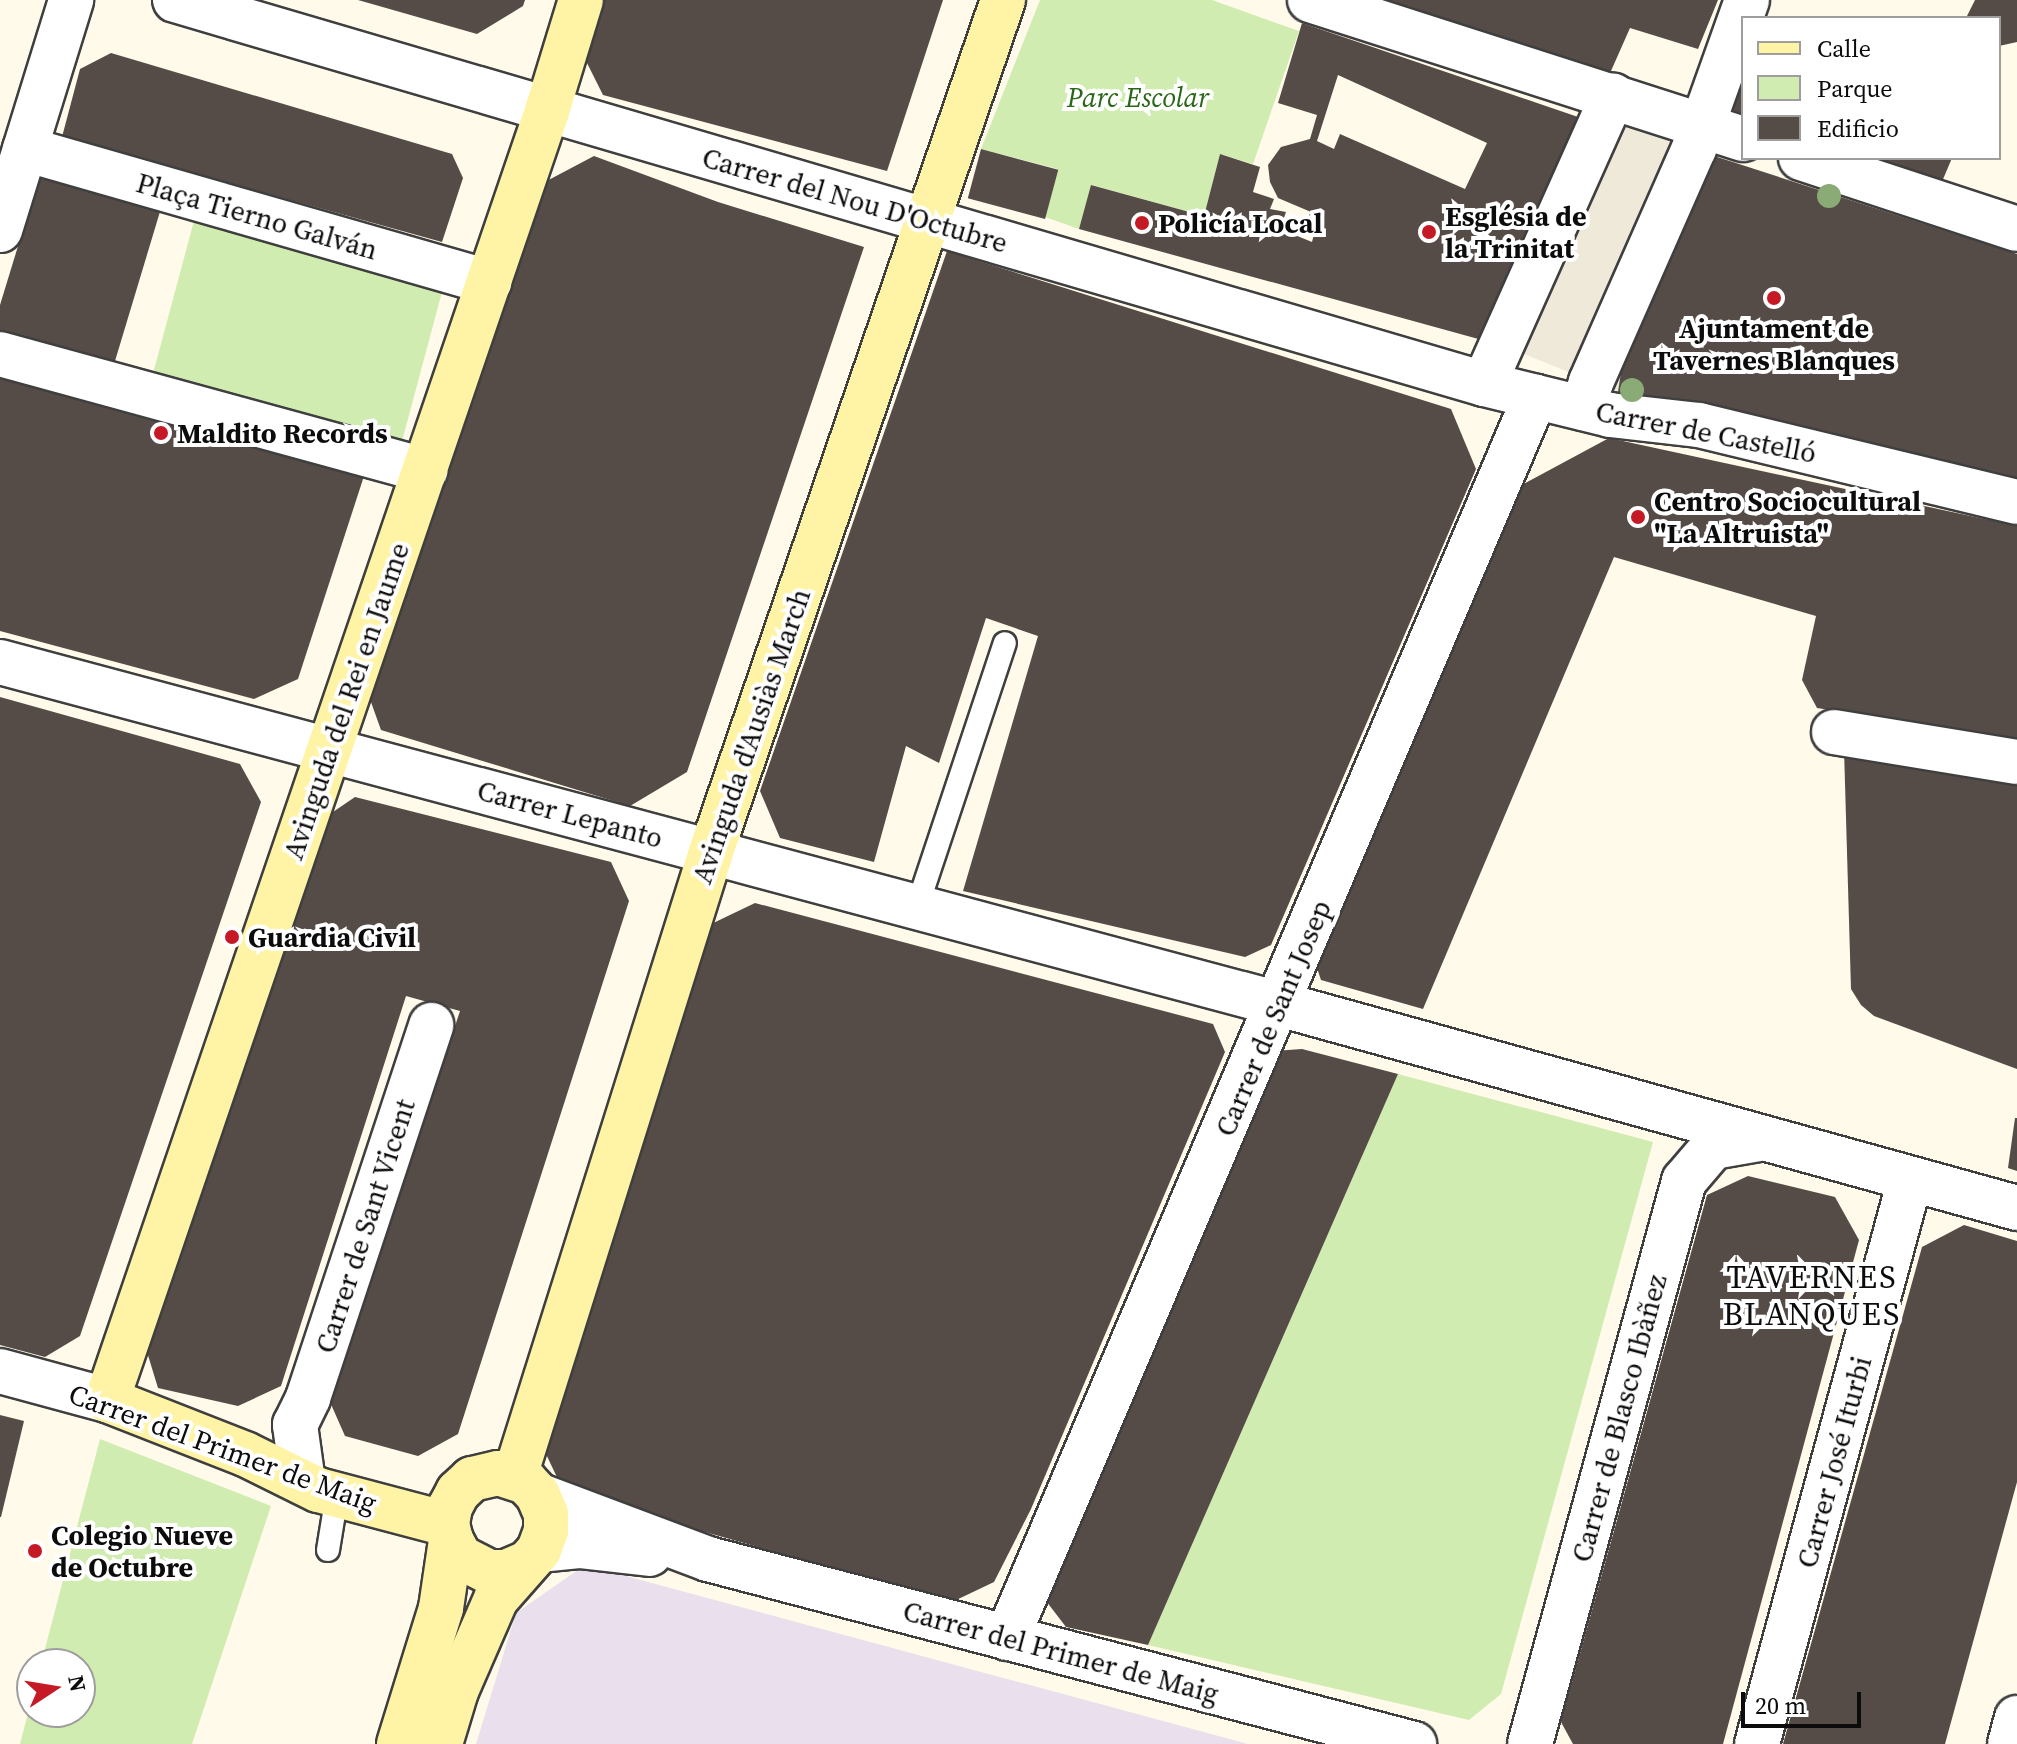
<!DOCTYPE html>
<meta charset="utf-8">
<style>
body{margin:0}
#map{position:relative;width:2017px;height:1744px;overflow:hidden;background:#fffaea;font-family:"Source Serif 4",serif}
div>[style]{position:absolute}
.industrial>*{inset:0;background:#eadfec}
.green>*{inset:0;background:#d1ecb1;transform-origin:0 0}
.plaza>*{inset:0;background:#efe9da}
.building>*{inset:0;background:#554c47;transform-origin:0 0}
.roads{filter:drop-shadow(2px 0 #3f3f3f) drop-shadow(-2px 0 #3f3f3f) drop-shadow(0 2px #3f3f3f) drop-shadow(0 -2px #3f3f3f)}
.lane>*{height:22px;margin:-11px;padding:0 11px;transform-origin:11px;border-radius:11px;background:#fff}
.street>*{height:44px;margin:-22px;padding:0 22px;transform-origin:22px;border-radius:22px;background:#fff}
.secondary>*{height:44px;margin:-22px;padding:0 22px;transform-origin:22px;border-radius:22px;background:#fff3a5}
.trees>*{width:24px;height:24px;margin:-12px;border-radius:50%;background:#8aaa76}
.dots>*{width:22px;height:22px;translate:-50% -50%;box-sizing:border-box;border:4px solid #fff;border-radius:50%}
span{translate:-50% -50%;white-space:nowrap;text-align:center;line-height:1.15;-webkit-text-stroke:8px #fff;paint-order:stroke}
.park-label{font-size:28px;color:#2a6818;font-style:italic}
.street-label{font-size:28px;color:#0c0c0c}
.poi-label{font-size:28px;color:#0c0c0c;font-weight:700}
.left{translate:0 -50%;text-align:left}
.quarter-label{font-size:32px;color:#0c0c0c;letter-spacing:2px}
.legend{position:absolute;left:1741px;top:16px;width:260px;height:144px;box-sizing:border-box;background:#fff;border:2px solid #9e9e9e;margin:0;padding:10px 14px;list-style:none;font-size:24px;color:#0c0c0c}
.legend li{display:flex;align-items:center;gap:16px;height:40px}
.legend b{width:40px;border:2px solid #9e9e9e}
.north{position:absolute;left:16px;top:1648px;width:80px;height:80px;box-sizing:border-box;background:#fff;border:2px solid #9e9e9e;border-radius:50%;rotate:78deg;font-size:22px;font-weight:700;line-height:32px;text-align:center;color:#0c0c0c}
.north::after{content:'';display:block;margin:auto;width:28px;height:36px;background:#c51a26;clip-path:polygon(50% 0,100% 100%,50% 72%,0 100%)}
.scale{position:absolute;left:1741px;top:1692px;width:120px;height:36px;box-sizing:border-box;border:4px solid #0c0c0c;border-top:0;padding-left:10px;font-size:24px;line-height:28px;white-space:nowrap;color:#0c0c0c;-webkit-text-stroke:6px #fff;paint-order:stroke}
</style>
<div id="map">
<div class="industrial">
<i style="clip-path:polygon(585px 1565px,1248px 1744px,476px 1744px,516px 1613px)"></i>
</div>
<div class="green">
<i style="clip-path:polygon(1040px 0,1212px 0,1299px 31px,1253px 164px,1220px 154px,1204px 216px,1092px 185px,1079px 229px,1045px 217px,1058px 169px,981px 149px)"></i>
<i style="left:195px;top:217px;width:258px;height:168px;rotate:15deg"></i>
<i style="clip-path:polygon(1398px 1074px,1653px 1142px,1501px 1694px,1469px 1720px,1148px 1645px)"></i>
<i style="clip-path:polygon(100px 1439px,271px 1506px,192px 1744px,20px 1744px,32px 1698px,32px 1712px,80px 1712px,80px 1664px,41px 1664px)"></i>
</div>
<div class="plaza">
<i style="clip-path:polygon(1593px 116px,1708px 154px,1626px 338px,1618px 392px,1494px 342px)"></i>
</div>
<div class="building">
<i style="clip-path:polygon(358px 0,525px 0,523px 6px,477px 34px)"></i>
<i style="clip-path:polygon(602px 0,943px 0,887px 171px,603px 95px,582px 53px)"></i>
<i style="clip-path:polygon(1359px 0,1718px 0,1698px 49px,1630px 28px,1607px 80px)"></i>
<i style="clip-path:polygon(1975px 0,2017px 0,2017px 42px,1999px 46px,1999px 18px,1966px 18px)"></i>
<i style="clip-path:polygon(evenodd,1302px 23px,1581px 118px,1482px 340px,1079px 229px,1091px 185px,1204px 216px,1220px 154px,1260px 167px,1253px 192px,1274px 199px,1270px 209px,1286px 212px,1280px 229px,1312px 242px,1316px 226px,1305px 222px,1311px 212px,1278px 198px,1270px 182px,1268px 165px,1281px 147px,1310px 139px,1317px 115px,1278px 103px,1302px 23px,1338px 75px,1487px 143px,1465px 189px,1340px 134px,1334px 149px,1317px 141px,1338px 75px)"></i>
<i style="clip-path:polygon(111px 53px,452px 154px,463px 178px,442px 242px,62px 137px,80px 69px)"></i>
<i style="clip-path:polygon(1743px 81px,1743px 114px,1732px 110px)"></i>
<i style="left:981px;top:149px;width:80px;height:51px;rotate:15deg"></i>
<i style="clip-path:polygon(1708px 154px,2017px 254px,2017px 481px,1618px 392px,1626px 338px)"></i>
<i style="clip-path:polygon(594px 156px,718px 202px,864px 247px,687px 772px,630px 806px,381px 730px,367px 691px,541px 184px)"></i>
<i style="clip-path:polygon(1869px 158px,1952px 158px,1941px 184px)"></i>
<i style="clip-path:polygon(41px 171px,162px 205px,112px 371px,0 340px,0 305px)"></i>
<i style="clip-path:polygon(947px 251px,1451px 409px,1476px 469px,1271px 945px,1245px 957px,963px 891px,1038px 636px,986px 618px,939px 763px,906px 746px,874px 862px,780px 838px,760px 791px)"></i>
<i style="clip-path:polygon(0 378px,364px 476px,298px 679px,254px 699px,0 631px)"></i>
<i style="clip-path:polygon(1609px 438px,2017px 526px,2017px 739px,1817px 708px,1802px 680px,1816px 616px,1614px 557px,1423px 1009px,1321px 980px,1311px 950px,1520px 486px)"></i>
<i style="clip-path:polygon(0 697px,240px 764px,261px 802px,80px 1336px,45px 1357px,0 1345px)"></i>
<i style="clip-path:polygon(1844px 749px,2017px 779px,2017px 1069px,1874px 1016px,1861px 1005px,1851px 989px)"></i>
<i style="clip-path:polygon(355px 797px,611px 862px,629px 901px,458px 1434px,418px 1456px,345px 1436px,330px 1402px,460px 1011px,406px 996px,281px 1386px,238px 1406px,158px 1388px,147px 1352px,330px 814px)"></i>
<i style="clip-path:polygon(755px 903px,1213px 1024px,1225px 1052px,1031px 1509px,994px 1582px,952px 1602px,564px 1492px,545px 1452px,707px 926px)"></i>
<i style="clip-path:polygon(1302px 1049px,1398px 1074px,1148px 1645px,1066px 1627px,1043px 1597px,1274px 1051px)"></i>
<i style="clip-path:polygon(2015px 1118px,2017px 1118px,2017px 1171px,2008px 1168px)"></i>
<i style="clip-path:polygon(1748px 1176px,1835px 1197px,1859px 1240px,1723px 1744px,1573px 1744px,1561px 1722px,1707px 1195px)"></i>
<i style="clip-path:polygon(1964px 1225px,2017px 1241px,2017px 1482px,1945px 1744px,1783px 1744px,1922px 1247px)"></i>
<i style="clip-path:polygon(0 1415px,24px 1421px,1px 1517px,0 1517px)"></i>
</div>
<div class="roads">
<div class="lane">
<i style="left:917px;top:907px;width:278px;rotate:-71.6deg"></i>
<i style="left:328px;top:1550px;width:56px;rotate:-80.7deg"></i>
</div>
<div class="street">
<i style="left:175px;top:0;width:1364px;rotate:16.35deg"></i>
<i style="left:1484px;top:384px;width:130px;rotate:13.8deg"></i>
<i style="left:1610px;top:415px;width:90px;rotate:6.4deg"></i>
<i style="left:1699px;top:425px;width:327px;rotate:13.6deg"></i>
<i style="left:1310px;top:0;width:455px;rotate:17.8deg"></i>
<i style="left:25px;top:149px;width:483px;rotate:16deg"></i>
<i style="left:1801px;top:158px;width:227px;rotate:18.2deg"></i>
<i style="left:0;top:230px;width:241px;rotate:-72.8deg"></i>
<i style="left:0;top:354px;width:441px;rotate:15.3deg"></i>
<i style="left:1484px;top:384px;width:316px;rotate:-65.9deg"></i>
<i style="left:1583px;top:408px;width:27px;rotate:-73deg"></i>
<i style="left:1591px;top:382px;width:255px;rotate:-66.2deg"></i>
<i style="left:1694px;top:149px;width:158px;rotate:-70.4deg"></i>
<i style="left:0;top:662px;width:1324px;rotate:14.97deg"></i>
<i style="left:1279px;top:1004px;width:766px;rotate:15.45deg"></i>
<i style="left:1834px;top:732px;width:185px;rotate:9.3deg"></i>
<i style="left:0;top:1371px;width:111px;rotate:15.2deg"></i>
<i style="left:303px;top:1482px;width:58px;rotate:-98deg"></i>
<i style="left:295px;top:1425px;width:30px;rotate:-64deg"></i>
<i style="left:308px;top:1398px;width:393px;rotate:-71.7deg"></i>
<i style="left:538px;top:1495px;width:182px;rotate:20.6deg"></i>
<i style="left:708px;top:1559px;width:730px;rotate:14.68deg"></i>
<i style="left:539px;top:1550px;width:40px;rotate:-5.7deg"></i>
<i style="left:579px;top:1546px;width:71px;rotate:6.4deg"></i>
<i style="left:1007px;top:1638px;width:1349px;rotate:-66.95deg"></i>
<i style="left:1530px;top:1744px;width:584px;rotate:-74.7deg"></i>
<i style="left:1684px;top:1181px;width:45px;rotate:-49.5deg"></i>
<i style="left:1713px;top:1147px;width:48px;rotate:-9.7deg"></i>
<i style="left:1757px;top:1744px;width:584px;rotate:-74.82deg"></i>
<i style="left:2010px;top:1744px;width:27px;rotate:-75deg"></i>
</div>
<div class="secondary">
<i style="left:515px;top:1476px;width:654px;rotate:-72.56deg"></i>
<i style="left:711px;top:852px;width:901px;rotate:-71.08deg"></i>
<i style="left:447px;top:1524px;width:133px;rotate:-165.2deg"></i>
<i style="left:318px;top:1490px;width:81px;rotate:-153.7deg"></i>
<i style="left:245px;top:1454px;width:148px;rotate:-158.6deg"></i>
<i style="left:107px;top:1400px;width:1362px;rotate:-71.15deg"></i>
<i style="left:547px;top:111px;width:116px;rotate:-73deg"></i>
<i style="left:399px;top:1744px;width:142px;rotate:-72.8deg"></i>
<i style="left:441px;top:1608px;width:69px;rotate:-81.6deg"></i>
<i style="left:440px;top:1744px;width:55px;rotate:-73.2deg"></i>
<i style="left:456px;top:1691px;width:100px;rotate:-66.5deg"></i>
<i style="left:496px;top:1599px;width:65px;rotate:-48.7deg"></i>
<i style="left:539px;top:1550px;width:20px;rotate:-70deg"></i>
<i style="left:546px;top:1531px;width:17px;rotate:-90deg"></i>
<i style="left:546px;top:1514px;width:21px;rotate:-113deg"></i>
<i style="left:538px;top:1495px;width:18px;rotate:-133deg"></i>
<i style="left:526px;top:1482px;width:29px;rotate:-162deg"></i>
<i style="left:498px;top:1473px;width:27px;rotate:167deg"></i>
<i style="left:472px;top:1479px;width:19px;rotate:137deg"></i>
<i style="left:458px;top:1492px;width:17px;rotate:118deg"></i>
<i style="left:450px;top:1507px;width:17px;rotate:100deg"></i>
<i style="left:447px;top:1524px;width:16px;rotate:76deg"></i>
<i style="left:451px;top:1540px;width:19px;rotate:62deg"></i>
<i style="left:460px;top:1557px;width:33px;rotate:27deg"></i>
<i style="left:489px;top:1572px;width:17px"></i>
<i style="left:506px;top:1572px;width:23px;rotate:-23deg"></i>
</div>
</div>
<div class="trees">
<i style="left:1829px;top:196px"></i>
<i style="left:1632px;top:390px"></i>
</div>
<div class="dots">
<i style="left:1142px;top:223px;background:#c51a26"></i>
<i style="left:1429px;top:232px;background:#c51a26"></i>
<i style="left:1774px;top:298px;background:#c51a26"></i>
<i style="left:161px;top:433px;background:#c51a26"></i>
<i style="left:1638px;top:517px;background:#c51a26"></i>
<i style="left:232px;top:937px;background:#c51a26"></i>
<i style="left:35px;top:1551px;background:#c51a26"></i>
</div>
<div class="park-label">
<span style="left:1138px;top:97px">Parc Escolar</span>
</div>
<div class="street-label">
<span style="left:855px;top:200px;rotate:16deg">Carrer del Nou D'Octubre</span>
<span style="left:257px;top:216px;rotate:16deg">Plaça Tierno Galván</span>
<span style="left:1706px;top:432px;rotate:11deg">Carrer de Castelló</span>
<span style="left:346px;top:701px;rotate:-71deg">Avinguda del Rei en Jaume</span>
<span style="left:751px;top:736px;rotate:-71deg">Avinguda d'Ausiàs March</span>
<span style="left:570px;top:814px;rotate:15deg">Carrer Lepanto</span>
<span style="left:1273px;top:1018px;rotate:-67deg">Carrer de Sant Josep</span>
<span style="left:365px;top:1226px;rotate:-72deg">Carrer de Sant Vicent</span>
<span style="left:1619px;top:1418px;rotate:-75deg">Carrer de Blasco Ibàñez</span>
<span style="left:223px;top:1448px;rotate:20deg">Carrer del Primer de Maig</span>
<span style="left:1834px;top:1462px;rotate:-75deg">Carrer José Iturbi</span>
<span style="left:1061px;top:1652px;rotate:15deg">Carrer del Primer de Maig</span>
</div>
<div class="poi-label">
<span class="left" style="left:1445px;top:232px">Església de<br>la Trinitat</span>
<span class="left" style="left:1158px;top:223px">Policía Local</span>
<span style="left:1774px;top:344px">Ajuntament de<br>Tavernes Blanques</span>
<span class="left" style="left:177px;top:433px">Maldito Records</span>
<span class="left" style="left:1654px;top:517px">Centro Sociocultural<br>"La Altruista"</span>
<span class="left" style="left:248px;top:937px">Guardia Civil</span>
<span class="left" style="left:51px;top:1551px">Colegio Nueve<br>de Octubre</span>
</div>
<div class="quarter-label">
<span style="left:1812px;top:1296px">TAVERNES<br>BLANQUES</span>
</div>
<ul class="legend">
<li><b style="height:10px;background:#fff3a5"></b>Calle</li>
<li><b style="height:22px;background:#d1ecb1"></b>Parque</li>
<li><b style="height:22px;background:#554c47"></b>Edificio</li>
</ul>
<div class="north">N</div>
<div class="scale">20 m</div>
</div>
